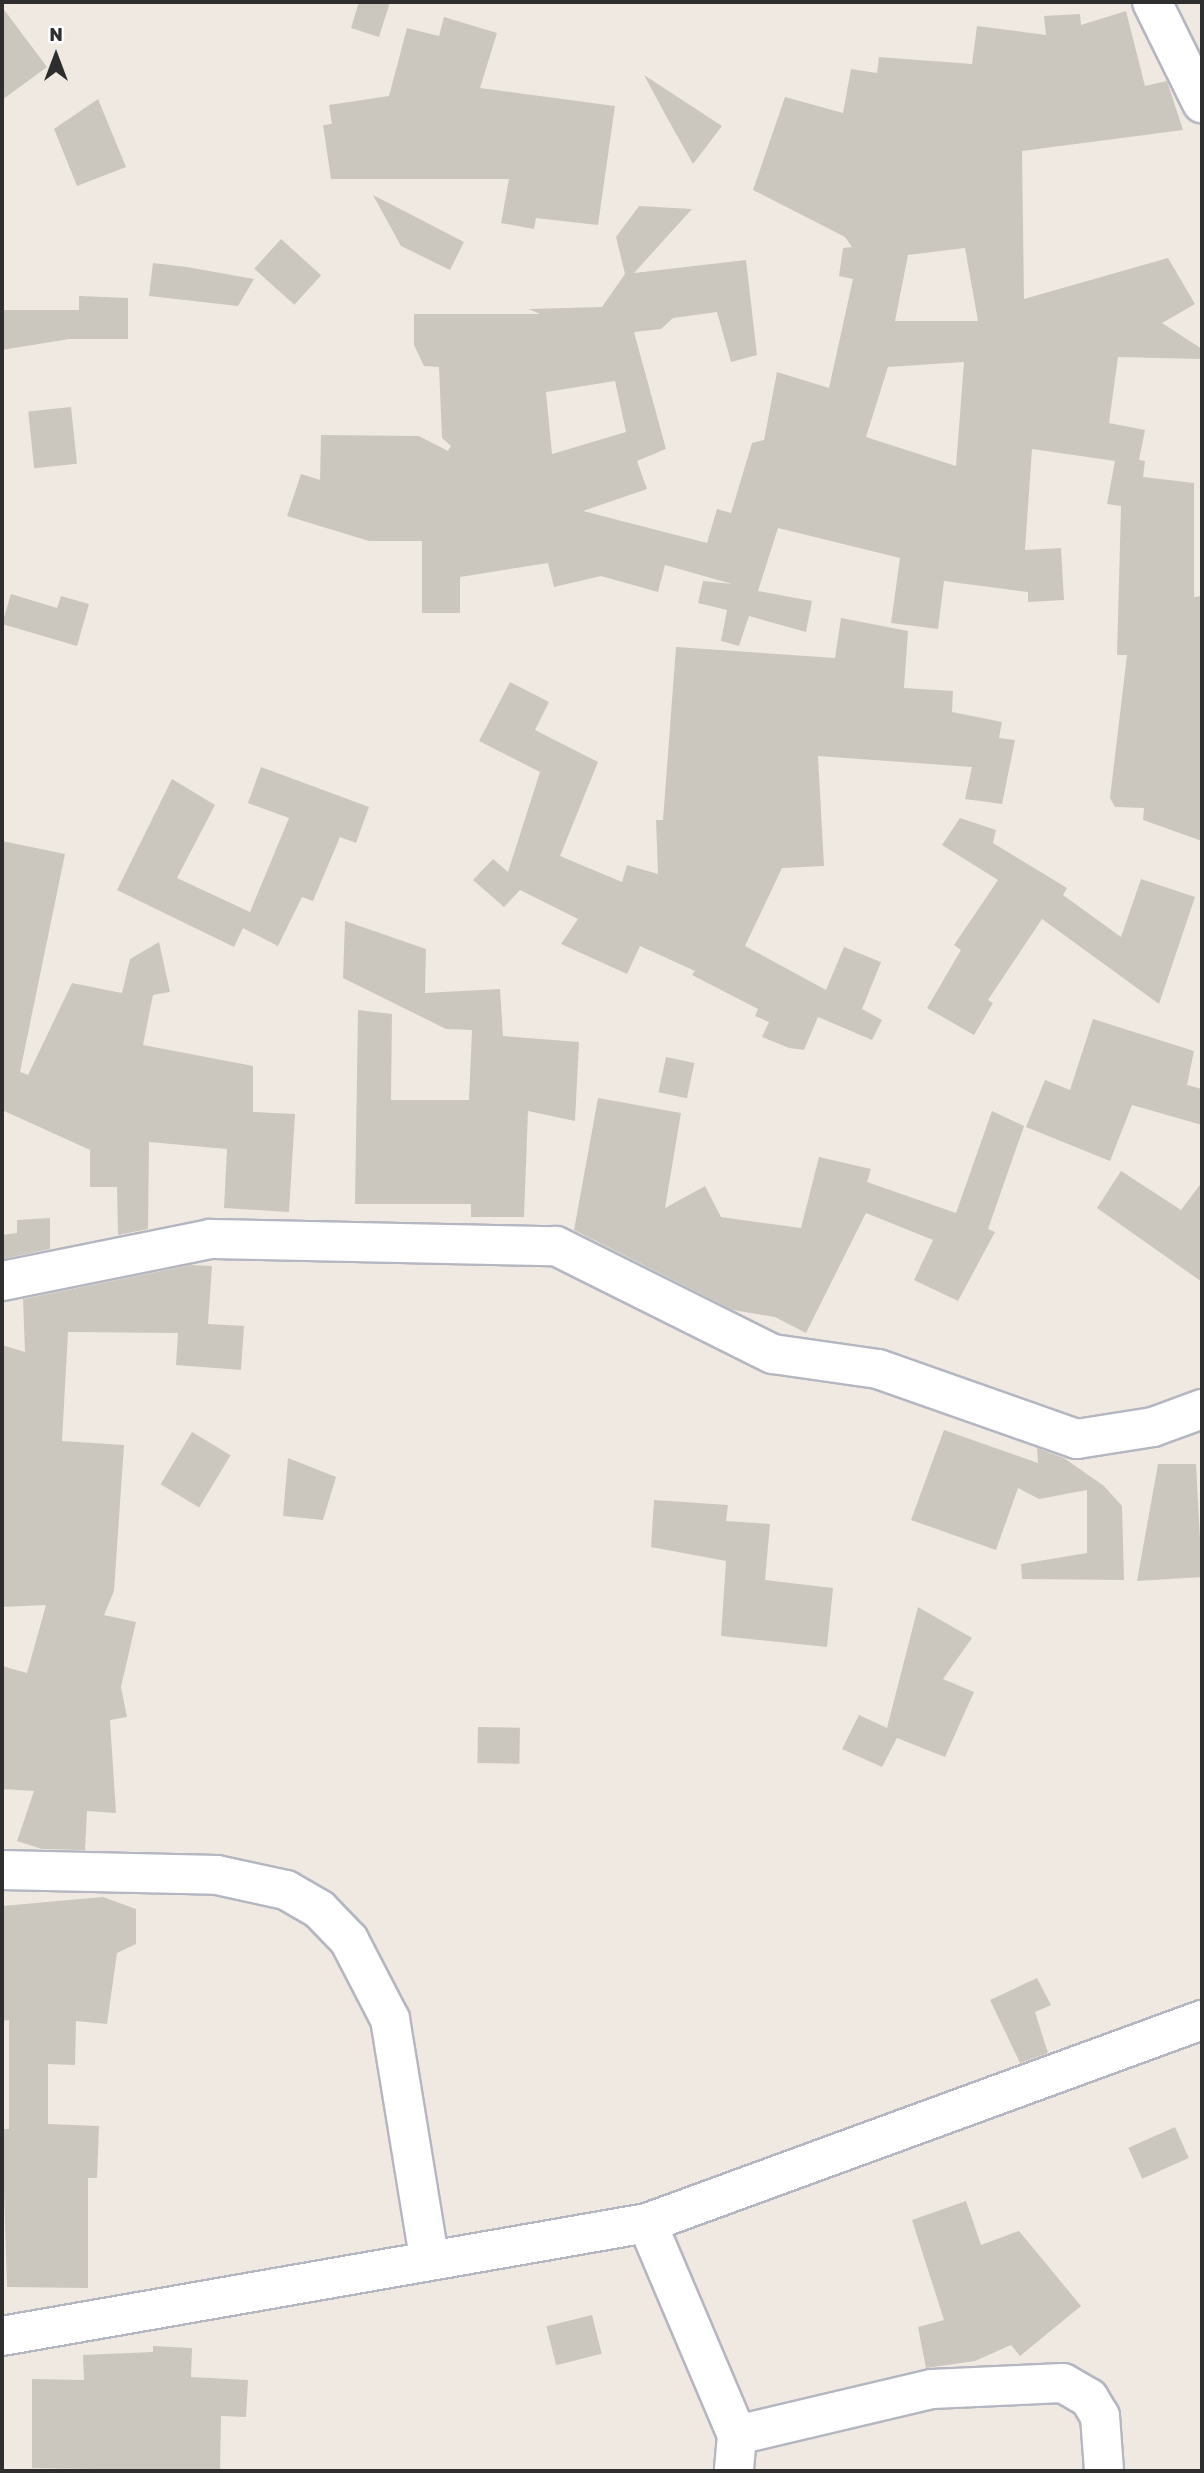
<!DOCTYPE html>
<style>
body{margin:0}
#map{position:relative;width:1204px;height:2473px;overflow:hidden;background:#efe9e1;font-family:Rubik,sans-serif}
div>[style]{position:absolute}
.building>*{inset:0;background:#cbc7bf;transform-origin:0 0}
.roads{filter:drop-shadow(2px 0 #b4b7c1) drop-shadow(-2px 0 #b4b7c1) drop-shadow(0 2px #b4b7c1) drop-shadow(0 -2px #b4b7c1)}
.minor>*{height:38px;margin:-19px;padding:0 19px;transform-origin:19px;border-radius:19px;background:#fff}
span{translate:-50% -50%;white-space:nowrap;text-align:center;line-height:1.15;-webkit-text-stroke:5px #fff;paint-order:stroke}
.frame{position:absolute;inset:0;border:4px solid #2e2e2e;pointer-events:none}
.north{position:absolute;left:21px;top:21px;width:70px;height:70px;-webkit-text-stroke:5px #fff;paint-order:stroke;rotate:0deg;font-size:19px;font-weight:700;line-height:28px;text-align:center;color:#2e2e2e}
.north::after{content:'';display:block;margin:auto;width:24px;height:32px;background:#2e2e2e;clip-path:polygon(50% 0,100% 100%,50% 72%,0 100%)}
</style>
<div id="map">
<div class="building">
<i style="clip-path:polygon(359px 2px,390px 2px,379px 37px,351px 28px)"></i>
<i style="clip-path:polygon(2px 7px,47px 67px,2px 100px)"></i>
<i style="clip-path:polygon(evenodd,1126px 11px,1145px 86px,1167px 81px,1183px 130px,1022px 151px,1024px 299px,1168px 258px,1195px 304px,1162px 323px,1202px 349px,1202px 359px,1118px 357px,1109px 423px,1145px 430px,1139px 460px,1145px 461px,1143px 477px,1194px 483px,1194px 597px,1202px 596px,1202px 841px,1143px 820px,1144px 808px,1115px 807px,1110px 798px,1127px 655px,1117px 655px,1121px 506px,1107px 504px,1115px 461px,1032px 449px,1025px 550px,1061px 548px,1064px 600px,1028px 602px,1028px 592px,944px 581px,938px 629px,891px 623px,900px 558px,778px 528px,758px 591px,812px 601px,806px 632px,749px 616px,739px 646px,721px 641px,727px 610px,698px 603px,703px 581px,732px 584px,665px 565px,658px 592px,601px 576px,554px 587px,548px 563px,460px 577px,460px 613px,422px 613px,422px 541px,369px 541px,287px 516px,301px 474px,320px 480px,321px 435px,419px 436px,448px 451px,451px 446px,442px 438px,439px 367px,424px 366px,414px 345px,414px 314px,540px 314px,529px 309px,602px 307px,625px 274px,616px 237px,639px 206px,692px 209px,634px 273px,746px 260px,757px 355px,731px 362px,717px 312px,673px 318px,661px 329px,634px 332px,666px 449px,637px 461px,647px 489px,583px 511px,707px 543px,717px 509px,731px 513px,752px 443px,764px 440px,777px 372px,829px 388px,853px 279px,839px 276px,843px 248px,852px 247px,845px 237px,753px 190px,785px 97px,843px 113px,851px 69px,877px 73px,879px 57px,972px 64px,977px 26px,1046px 35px,1044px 16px,1080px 14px,1081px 25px,1126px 11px,965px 248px,978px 321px,895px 321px,908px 255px,965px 248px,1126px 11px,964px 362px,956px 466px,866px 437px,888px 367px,964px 362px,1126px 11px,615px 381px,626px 432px,552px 454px,546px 392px,615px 381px)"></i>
<i style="clip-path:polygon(444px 17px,497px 33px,480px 88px,615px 106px,598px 225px,536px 218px,534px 229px,501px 223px,509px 179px,331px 179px,323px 125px,332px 124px,329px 105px,389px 96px,407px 28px,439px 36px)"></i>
<i style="clip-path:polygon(644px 75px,722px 126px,693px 164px,665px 114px)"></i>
<i style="clip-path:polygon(98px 99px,126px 167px,77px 186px,54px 129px)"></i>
<i style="clip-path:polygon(373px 195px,464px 242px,450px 270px,401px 246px)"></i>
<i style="left:281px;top:239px;width:54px;height:40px;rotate:42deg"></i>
<i style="clip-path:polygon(153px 263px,187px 267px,254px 279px,238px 306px,149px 296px)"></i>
<i style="clip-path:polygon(79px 296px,128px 298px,128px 339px,69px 339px,2px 350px,2px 310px,79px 310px)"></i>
<i style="left:71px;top:407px;width:57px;height:43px;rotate:84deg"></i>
<i style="clip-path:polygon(11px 594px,57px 608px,61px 596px,89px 604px,77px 646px,2px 624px)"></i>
<i style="clip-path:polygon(841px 618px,908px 631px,904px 688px,953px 691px,952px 712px,1002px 722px,999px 738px,1015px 740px,1002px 804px,965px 799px,972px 767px,818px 756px,824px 866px,782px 868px,745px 946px,826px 990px,844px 947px,881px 962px,862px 1009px,882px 1020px,872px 1040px,818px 1017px,804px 1050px,789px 1048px,762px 1037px,769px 1022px,755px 1016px,758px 1009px,692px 975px,695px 971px,640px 946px,627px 974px,561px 944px,578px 919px,520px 890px,504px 907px,473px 880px,493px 859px,508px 872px,540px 772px,479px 741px,510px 682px,549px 702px,535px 730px,598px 762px,560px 856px,622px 882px,627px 865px,658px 874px,656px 820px,663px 820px,676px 647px,835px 658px)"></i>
<i style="clip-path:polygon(261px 767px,369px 807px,356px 843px,340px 837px,313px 901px,302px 897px,278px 946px,243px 928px,234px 947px,117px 890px,172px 779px,215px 805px,177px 878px,250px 912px,289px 818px,248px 803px)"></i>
<i style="clip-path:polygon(960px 818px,996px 830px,993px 843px,1067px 888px,1063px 895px,1121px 937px,1141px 879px,1195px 897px,1159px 1004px,1042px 919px,988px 1000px,993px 1003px,974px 1035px,927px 1008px,961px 950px,954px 945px,998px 880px,942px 845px)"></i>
<i style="clip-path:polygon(2px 841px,65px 854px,20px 1072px,28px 1075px,72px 983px,122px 993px,130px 959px,159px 942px,170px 992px,153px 995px,143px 1045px,253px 1066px,253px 1112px,295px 1114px,289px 1212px,224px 1208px,227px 1149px,149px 1142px,148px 1229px,118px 1235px,117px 1187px,90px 1187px,90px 1150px,2px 1110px)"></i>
<i style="clip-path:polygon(345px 921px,426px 949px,425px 993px,500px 989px,503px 1036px,579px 1042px,575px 1121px,528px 1111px,524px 1217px,471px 1217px,471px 1204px,355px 1204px,358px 1010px,392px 1014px,391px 1100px,469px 1100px,472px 1030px,446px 1029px,343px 978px)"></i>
<i style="clip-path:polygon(1093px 1019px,1194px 1051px,1187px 1085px,1202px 1089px,1202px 1125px,1132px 1105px,1110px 1161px,1026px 1127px,1045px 1080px,1070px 1090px)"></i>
<i style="left:666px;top:1057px;width:29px;height:36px;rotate:12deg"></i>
<i style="clip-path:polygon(598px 1098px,681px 1113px,665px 1208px,705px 1186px,721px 1217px,801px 1228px,819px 1157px,871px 1169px,867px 1182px,956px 1213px,992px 1111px,1024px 1126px,988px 1229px,995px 1232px,958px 1301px,914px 1280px,933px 1240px,866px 1213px,806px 1333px,775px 1317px,733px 1310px,574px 1230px)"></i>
<i style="clip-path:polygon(1121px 1171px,1181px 1210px,1202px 1182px,1202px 1282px,1097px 1208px)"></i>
<i style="clip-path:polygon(50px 1218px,50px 1249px,2px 1259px,2px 1235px,17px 1233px,17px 1220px)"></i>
<i style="clip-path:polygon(191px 1265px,212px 1266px,208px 1324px,244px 1326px,241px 1370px,176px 1365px,178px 1333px,68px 1332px,62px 1441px,124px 1445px,114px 1591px,104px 1615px,136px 1622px,121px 1687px,127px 1717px,110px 1720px,116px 1813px,87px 1811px,85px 1850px,42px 1849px,17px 1841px,34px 1791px,2px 1789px,2px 1666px,27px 1673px,46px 1605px,2px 1607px,2px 1345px,25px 1352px,23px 1299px)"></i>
<i style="clip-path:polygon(944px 1430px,1038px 1463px,1037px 1448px,1064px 1458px,1104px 1486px,1122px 1506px,1124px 1580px,1022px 1579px,1021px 1564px,1087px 1553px,1087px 1490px,1039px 1499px,1018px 1488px,996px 1550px,911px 1520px)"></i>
<i style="left:192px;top:1432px;width:45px;height:61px;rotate:31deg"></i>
<i style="clip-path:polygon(288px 1458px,336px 1477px,323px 1520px,283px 1516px)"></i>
<i style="clip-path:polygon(1158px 1464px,1196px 1464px,1202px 1577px,1137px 1581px)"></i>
<i style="clip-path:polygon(654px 1500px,728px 1505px,726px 1521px,770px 1524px,765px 1580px,833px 1588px,827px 1647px,721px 1636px,726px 1561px,651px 1547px)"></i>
<i style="clip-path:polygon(918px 1607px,972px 1638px,943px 1679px,974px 1692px,945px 1757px,897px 1738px,882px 1767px,842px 1749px,859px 1715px,887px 1728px)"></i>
<i style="left:478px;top:1727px;width:42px;height:36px;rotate:1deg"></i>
<i style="clip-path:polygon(103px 1897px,136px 1909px,136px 1944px,117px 1953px,107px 2024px,76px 2021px,75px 2065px,48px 2064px,48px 2124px,99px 2126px,97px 2178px,88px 2178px,88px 2288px,7px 2287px,2px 2129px,9px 2129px,9px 2020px,2px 2021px,2px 1906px)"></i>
<i style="clip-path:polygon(1037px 1978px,1051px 2005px,1035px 2012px,1048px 2053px,1020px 2063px,990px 2000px)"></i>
<i style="left:1175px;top:2127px;width:34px;height:51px;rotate:66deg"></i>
<i style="clip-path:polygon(966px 2201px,981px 2245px,1019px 2231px,1081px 2306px,1020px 2356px,1011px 2345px,975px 2361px,926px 2368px,918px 2327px,944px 2320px,912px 2220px)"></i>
<i style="left:592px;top:2315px;width:40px;height:47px;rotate:76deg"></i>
<i style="clip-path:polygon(153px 2346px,192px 2348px,191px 2377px,248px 2380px,246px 2417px,221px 2416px,220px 2471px,32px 2468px,32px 2379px,84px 2380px,83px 2355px,153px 2352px)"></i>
</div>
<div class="roads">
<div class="minor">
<i style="left:1152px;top:2px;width:113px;rotate:63.7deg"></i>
<i style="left:2px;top:1281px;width:212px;rotate:-11.4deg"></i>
<i style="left:210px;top:1239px;width:346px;rotate:1.2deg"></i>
<i style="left:556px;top:1246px;width:242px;rotate:26.5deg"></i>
<i style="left:773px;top:1354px;width:106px;rotate:8.1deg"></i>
<i style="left:878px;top:1369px;width:211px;rotate:19.4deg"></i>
<i style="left:1077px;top:1439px;width:77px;rotate:-9deg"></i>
<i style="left:1153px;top:1427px;width:52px;rotate:-20.2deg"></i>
<i style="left:2px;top:1870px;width:215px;rotate:1.3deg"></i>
<i style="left:217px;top:1875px;width:71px;rotate:12.3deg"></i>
<i style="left:286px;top:1890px;width:39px;rotate:30deg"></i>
<i style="left:320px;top:1910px;width:42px;rotate:46deg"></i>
<i style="left:349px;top:1940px;width:89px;rotate:62.6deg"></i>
<i style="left:390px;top:2019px;width:240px;rotate:80.7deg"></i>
<i style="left:647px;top:2223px;width:230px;rotate:67deg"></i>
<i style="left:737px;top:2435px;width:36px;rotate:95deg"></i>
<i style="left:2px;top:2336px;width:655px;rotate:-9.94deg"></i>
<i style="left:647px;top:2223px;width:591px;rotate:-20.09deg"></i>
<i style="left:737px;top:2435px;width:200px;rotate:-13.3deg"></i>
<i style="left:932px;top:2389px;width:131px;rotate:-2.6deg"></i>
<i style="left:1063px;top:2383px;width:30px;rotate:30deg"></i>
<i style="left:1089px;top:2398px;width:21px;rotate:59deg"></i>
<i style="left:1100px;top:2416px;width:55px;rotate:85.8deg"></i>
</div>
</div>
<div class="frame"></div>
<div class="north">N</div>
</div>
